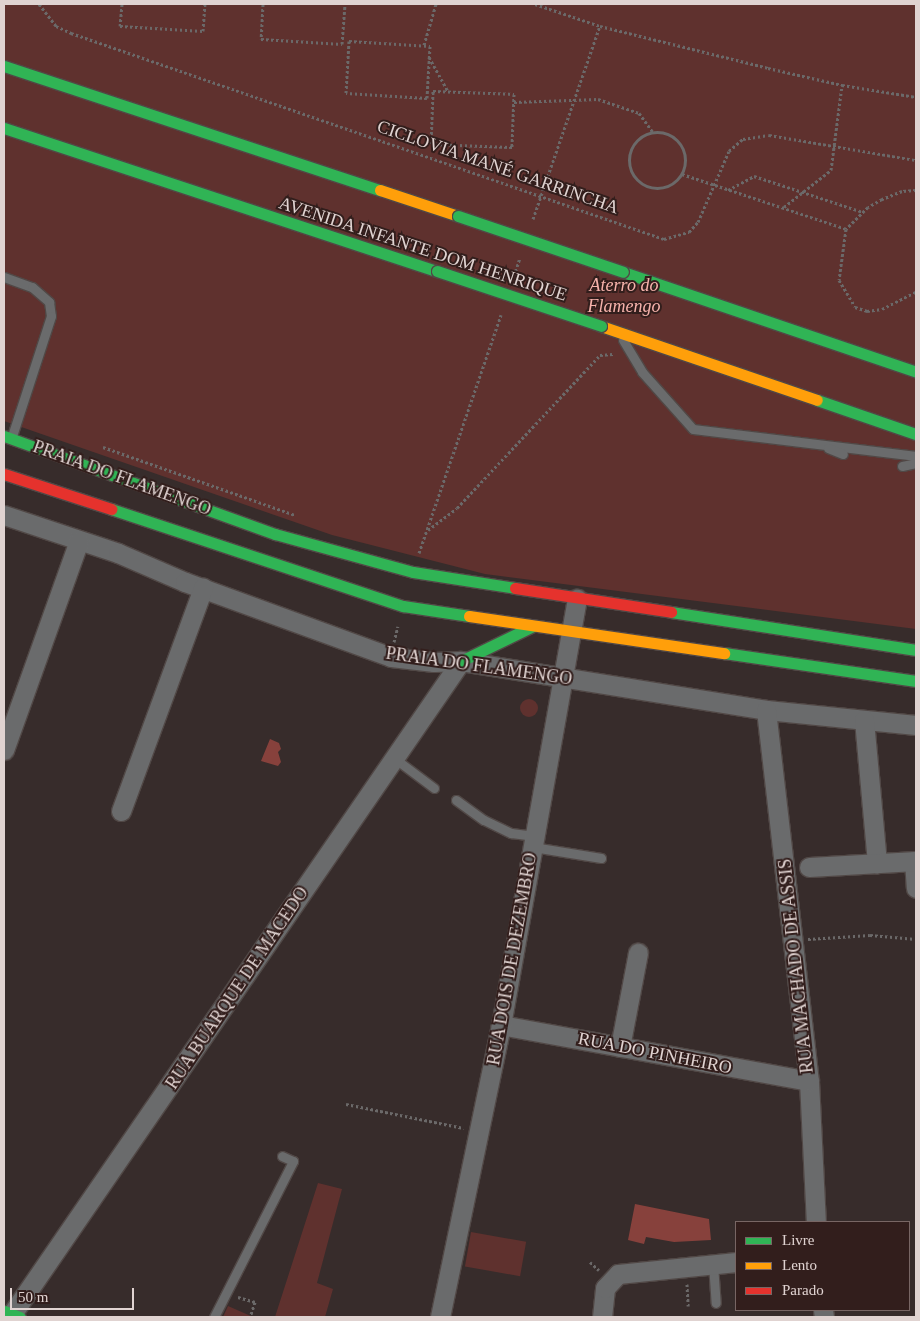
<!DOCTYPE html>
<meta charset="utf-8">
<style>
body{margin:0}
#map{position:relative;width:920px;height:1321px;overflow:hidden;background:#372c2b;font-family:Georgia,serif}
div>[style]{position:absolute}
.green>*{inset:0;background:#5f312e;transform-origin:0 0}
.round{border-radius:50%}
.water>*{inset:0;background:#87413c}
.path>*{height:3px;margin-top:-1.5px;transform-origin:0;background:repeating-linear-gradient(90deg,#6b6969 0 2.5px,transparent 0 5px)}
.path>.ring{margin:-1.5px;padding:0;box-sizing:content-box;background:none;border:3px solid #6b6969;border-radius:50%}
.roads{filter:drop-shadow(1px 0 #514846) drop-shadow(-1px 0 #514846) drop-shadow(0 1px #514846) drop-shadow(0 -1px #514846)}
.lane>*{height:9px;margin:-4.5px;padding:0 4.5px;transform-origin:4.5px;border-radius:4.5px;background:#6a6b6c}
.street>*{height:19px;margin:-9.5px;padding:0 9.5px;transform-origin:9.5px;border-radius:9.5px;background:#6a6b6c}
.fast>*{height:11px;margin:-5.5px;padding:0 5.5px;transform-origin:5.5px;border-radius:5.5px;background:#30b455}
.slow>*{height:11px;margin:-5.5px;padding:0 5.5px;transform-origin:5.5px;border-radius:5.5px;background:#ff9f0a}
.jam>*{height:11px;margin:-5.5px;padding:0 5.5px;transform-origin:5.5px;border-radius:5.5px;background:#e5322d}
.bridges{filter:drop-shadow(1px 0 #514846) drop-shadow(-1px 0 #514846) drop-shadow(0 1px #514846) drop-shadow(0 -1px #514846)}
.fast-bridge>*{height:11px;margin:-5.5px;padding:0 5.5px;transform-origin:5.5px;border-radius:5.5px;background:#30b455}
span{translate:-50% -50%;white-space:nowrap;text-align:center;line-height:1.15;-webkit-text-stroke:4px #321e1c;paint-order:stroke}
.street-label{font-size:18px;color:#e0d3d1}
.park-label{font-size:18px;color:#f6b2ab;font-style:italic}
.frame{position:absolute;inset:0;border:5px solid #e0d3d1;pointer-events:none}
.legend{position:absolute;left:735px;top:1221px;width:175px;height:90px;box-sizing:border-box;background:#321e1c;border:1px solid #786664;margin:0;padding:6px 9px;list-style:none;font-size:15px;color:#e0d3d1}
.legend li{display:flex;align-items:center;gap:10px;height:25px}
.legend b{width:25px;border:1px solid #786664}
.scale{position:absolute;left:10px;top:1288px;width:124px;height:22px;box-sizing:border-box;border:2px solid #e0d3d1;border-top:0;padding-left:6px;font-size:15px;line-height:18px;white-space:nowrap;color:#e0d3d1;-webkit-text-stroke:4px #321e1c;paint-order:stroke}
</style>
<div id="map">
<div class="green">
<i style="clip-path:polygon(4px 4px,916px 4px,916px 629px,485px 574px,332px 535px,4px 421px)"></i>
<i class="round" style="left:520px;top:699px;width:18px;height:18px"></i>
<i style="clip-path:polygon(318px 1183px,342px 1189px,317px 1283px,333px 1289px,325px 1317px,275px 1317px)"></i>
<i style="left:471px;top:1232px;width:56px;height:35px;rotate:10deg"></i>
<i style="clip-path:polygon(228px 1306px,253px 1317px,223px 1317px)"></i>
</div>
<div class="water">
<i style="clip-path:polygon(270px 739px,279px 743px,281px 749px,278px 752px,281px 762px,278px 766px,261px 761px)"></i>
<i style="clip-path:polygon(635px 1204px,709px 1219px,711px 1240px,674px 1242px,646px 1237px,644px 1244px,628px 1240px)"></i>
</div>
<div class="path">
<i style="left:39px;top:4px;width:28px;rotate:52deg"></i>
<i style="left:56px;top:26px;width:17px;rotate:25deg"></i>
<i style="left:71px;top:33px;width:628px;rotate:19.16deg"></i>
<i style="left:664px;top:239px;width:26px;rotate:-16deg"></i>
<i style="left:689px;top:232px;width:13px;rotate:-48deg"></i>
<i style="left:698px;top:222px;width:77px;rotate:-66.4deg"></i>
<i style="left:729px;top:151px;width:18px;rotate:-41deg"></i>
<i style="left:743px;top:139px;width:26px;rotate:-9deg"></i>
<i style="left:769px;top:135px;width:149px;rotate:9.7deg"></i>
<i style="left:122px;top:4px;width:22px;rotate:95deg"></i>
<i style="left:120px;top:26px;width:83px;rotate:3.4deg"></i>
<i style="left:203px;top:31px;width:27px;rotate:-86deg"></i>
<i style="left:263px;top:4px;width:35px;rotate:93deg"></i>
<i style="left:261px;top:39px;width:81px;rotate:3.5deg"></i>
<i style="left:342px;top:44px;width:40px;rotate:-85.7deg"></i>
<i style="left:535px;top:4px;width:69px;rotate:18.7deg"></i>
<i style="left:600px;top:26px;width:173px;rotate:14deg"></i>
<i style="left:768px;top:68px;width:76px;rotate:12.9deg"></i>
<i style="left:842px;top:85px;width:75px;rotate:9.2deg"></i>
<i style="left:349px;top:41px;width:81px;rotate:3.5deg"></i>
<i style="left:430px;top:46px;width:52px;rotate:93.3deg"></i>
<i style="left:427px;top:98px;width:81px;rotate:-176.5deg"></i>
<i style="left:346px;top:93px;width:52px;rotate:-86.7deg"></i>
<i style="left:424px;top:45px;width:43px;rotate:-73.7deg"></i>
<i style="left:429px;top:57px;width:39px;rotate:61deg"></i>
<i style="left:433px;top:91px;width:81px;rotate:2.1deg"></i>
<i style="left:514px;top:94px;width:53px;rotate:92.2deg"></i>
<i style="left:512px;top:147px;width:81px;rotate:-177.9deg"></i>
<i style="left:431px;top:144px;width:53px;rotate:-87.8deg"></i>
<i style="left:514px;top:102px;width:84px;rotate:-2deg"></i>
<i style="left:598px;top:99px;width:43px;rotate:18.9deg"></i>
<i style="left:639px;top:113px;width:24px;rotate:54deg"></i>
<i class="ring" style="left:629px;top:132px;width:53px;height:53px"></i>
<i style="left:682px;top:174px;width:173px;rotate:18.5deg"></i>
<i style="left:728px;top:190px;width:30px;rotate:-28deg"></i>
<i style="left:754px;top:176px;width:115px;rotate:18.3deg"></i>
<i style="left:916px;top:190px;width:14px;rotate:176deg"></i>
<i style="left:902px;top:191px;width:22px;rotate:158deg"></i>
<i style="left:882px;top:199px;width:16px;rotate:150deg"></i>
<i style="left:868px;top:207px;width:31px;rotate:135deg"></i>
<i style="left:846px;top:229px;width:51px;rotate:97.8deg"></i>
<i style="left:839px;top:280px;width:31px;rotate:59deg"></i>
<i style="left:855px;top:307px;width:13px;rotate:18deg"></i>
<i style="left:867px;top:311px;width:15px;rotate:-8deg"></i>
<i style="left:882px;top:309px;width:38px;rotate:-27deg"></i>
<i style="left:784px;top:207px;width:60px;rotate:-38.2deg"></i>
<i style="left:831px;top:170px;width:86px;rotate:-82.6deg"></i>
<i style="left:533px;top:219px;width:204px;rotate:-70.9deg"></i>
<i style="left:514px;top:276px;width:19px;rotate:-72deg"></i>
<i style="left:103px;top:447px;width:204px;rotate:19.5deg"></i>
<i style="left:428px;top:530px;width:36px;rotate:-37deg"></i>
<i style="left:457px;top:508px;width:209px;rotate:-46.9deg"></i>
<i style="left:600px;top:355px;width:13px;rotate:-4deg"></i>
<i style="left:419px;top:553px;width:252px;rotate:-71deg"></i>
<i style="left:394px;top:642px;width:16px;rotate:-76deg"></i>
<i style="left:808px;top:939px;width:62px;rotate:-3.7deg"></i>
<i style="left:870px;top:935px;width:46px;rotate:5deg"></i>
<i style="left:346px;top:1104px;width:120px;rotate:11.5deg"></i>
<i style="left:590px;top:1262px;width:12px;rotate:42deg"></i>
<i style="left:687px;top:1284px;width:22px;rotate:87deg"></i>
<i style="left:238px;top:1297px;width:18px;rotate:16deg"></i>
<i style="left:255px;top:1302px;width:16px;rotate:108deg"></i>
</div>
<div class="roads">
<div class="lane">
<i style="left:4px;top:277px;width:30px;rotate:20deg"></i>
<i style="left:32px;top:287px;width:23px;rotate:41deg"></i>
<i style="left:49px;top:302px;width:14px;rotate:82deg"></i>
<i style="left:51px;top:316px;width:126px;rotate:108deg"></i>
<i style="left:623px;top:340px;width:37px;rotate:59deg"></i>
<i style="left:642px;top:372px;width:76px;rotate:48.2deg"></i>
<i style="left:693px;top:429px;width:225px;rotate:6.9deg"></i>
<i style="left:828px;top:448px;width:16px;rotate:22deg"></i>
<i style="left:902px;top:466px;width:14px;rotate:-12deg"></i>
<i style="left:394px;top:758px;width:50px;rotate:36.9deg"></i>
<i style="left:456px;top:800px;width:34px;rotate:36deg"></i>
<i style="left:484px;top:820px;width:30px;rotate:26deg"></i>
<i style="left:511px;top:833px;width:24px;rotate:7deg"></i>
<i style="left:533px;top:847px;width:69px;rotate:9.2deg"></i>
<i style="left:713px;top:1264px;width:39px;rotate:86deg"></i>
<i style="left:214px;top:1317px;width:175px;rotate:-63.1deg"></i>
<i style="left:293px;top:1161px;width:12px;rotate:-156deg"></i>
</div>
<div class="street">
<i style="left:4px;top:515px;width:120px;rotate:18.4deg"></i>
<i style="left:118px;top:553px;width:73px;rotate:23.4deg"></i>
<i style="left:185px;top:582px;width:219px;rotate:20deg"></i>
<i style="left:391px;top:657px;width:43px;rotate:6.6deg"></i>
<i style="left:434px;top:662px;width:27px;rotate:-2deg"></i>
<i style="left:461px;top:661px;width:309px;rotate:9.1deg"></i>
<i style="left:766px;top:710px;width:151px;rotate:5.7deg"></i>
<i style="left:766px;top:710px;width:373px;rotate:83.4deg"></i>
<i style="left:809px;top:1081px;width:141px;rotate:87.2deg"></i>
<i style="left:864px;top:720px;width:144px;rotate:84.8deg"></i>
<i style="left:4px;top:750px;width:222px;rotate:-70.3deg"></i>
<i style="left:121px;top:811px;width:238px;rotate:-69.8deg"></i>
<i style="left:914px;top:861px;width:27px;rotate:86deg"></i>
<i style="left:809px;top:867px;width:107px;rotate:-3.2deg"></i>
<i style="left:501px;top:1025px;width:313px;rotate:10.3deg"></i>
<i style="left:620px;top:1047px;width:96px;rotate:-79.2deg"></i>
<i style="left:823px;top:1310px;width:7px;rotate:82deg"></i>
<i style="left:12px;top:1314px;width:792px;rotate:-55.49deg"></i>
<i style="left:440px;top:1317px;width:298px;rotate:-78.2deg"></i>
<i style="left:501px;top:1025px;width:433px;rotate:-79.9deg"></i>
<i style="left:602px;top:1317px;width:29px;rotate:-84deg"></i>
<i style="left:605px;top:1288px;width:19px;rotate:-47deg"></i>
<i style="left:618px;top:1274px;width:119px;rotate:-5.8deg"></i>
</div>
<div class="fast">
<i style="left:4px;top:66px;width:396px;rotate:18.3deg"></i>
<i style="left:4px;top:128px;width:456px;rotate:18.3deg"></i>
<i style="left:623px;top:272px;width:310px;rotate:18.8deg"></i>
<i style="left:817px;top:400px;width:105px;rotate:19deg"></i>
<i style="left:4px;top:436px;width:288px;rotate:19.9deg"></i>
<i style="left:275px;top:534px;width:143px;rotate:15.4deg"></i>
<i style="left:413px;top:572px;width:103px;rotate:8.9deg"></i>
<i style="left:111px;top:509px;width:308px;rotate:18.4deg"></i>
<i style="left:403px;top:606px;width:67px;rotate:8.6deg"></i>
<i style="left:671px;top:612px;width:248px;rotate:8.8deg"></i>
<i style="left:724px;top:653px;width:194px;rotate:8.3deg"></i>
<i style="left:461px;top:661px;width:80px;rotate:-25.9deg"></i>
<i style="left:4px;top:1311px;width:17px;rotate:21deg"></i>
</div>
<div class="slow">
<i style="left:380px;top:190px;width:82px;rotate:18.4deg"></i>
<i style="left:601px;top:326px;width:228px;rotate:18.9deg"></i>
<i style="left:469px;top:616px;width:258px;rotate:8.3deg"></i>
</div>
<div class="jam">
<i style="left:4px;top:474px;width:113px;rotate:18.1deg"></i>
<i style="left:515px;top:588px;width:158px;rotate:8.7deg"></i>
</div>
</div>
<div class="bridges">
<div class="fast-bridge">
<i style="left:458px;top:216px;width:174px;rotate:18.7deg"></i>
<i style="left:437px;top:271px;width:173px;rotate:18.5deg"></i>
</div>
</div>
<div class="street-label">
<span style="left:498px;top:167px;rotate:19deg">CICLOVIA MANÉ GARRINCHA</span>
<span style="left:423px;top:249px;rotate:18deg">AVENIDA INFANTE DOM HENRIQUE</span>
<span style="left:122px;top:478px;rotate:20deg">PRAIA DO FLAMENGO</span>
<span style="left:479px;top:666px;rotate:8deg">PRAIA DO FLAMENGO</span>
<span style="left:512px;top:959px;rotate:-80deg">RUA DOIS DE DEZEMBRO</span>
<span style="left:796px;top:966px;rotate:-96deg">RUA MACHADO DE ASSIS</span>
<span style="left:237px;top:988px;rotate:-56deg">RUA BUARQUE DE MACEDO</span>
<span style="left:655px;top:1053px;rotate:11deg">RUA DO PINHEIRO</span>
</div>
<div class="park-label">
<span style="left:624px;top:296px">Aterro do<br>Flamengo</span>
</div>
<div class="frame"></div>
<ul class="legend">
<li><b style="height:6px;background:#30b455"></b>Livre</li>
<li><b style="height:6px;background:#ff9f0a"></b>Lento</li>
<li><b style="height:6px;background:#e5322d"></b>Parado</li>
</ul>
<div class="scale">50 m</div>
</div>
